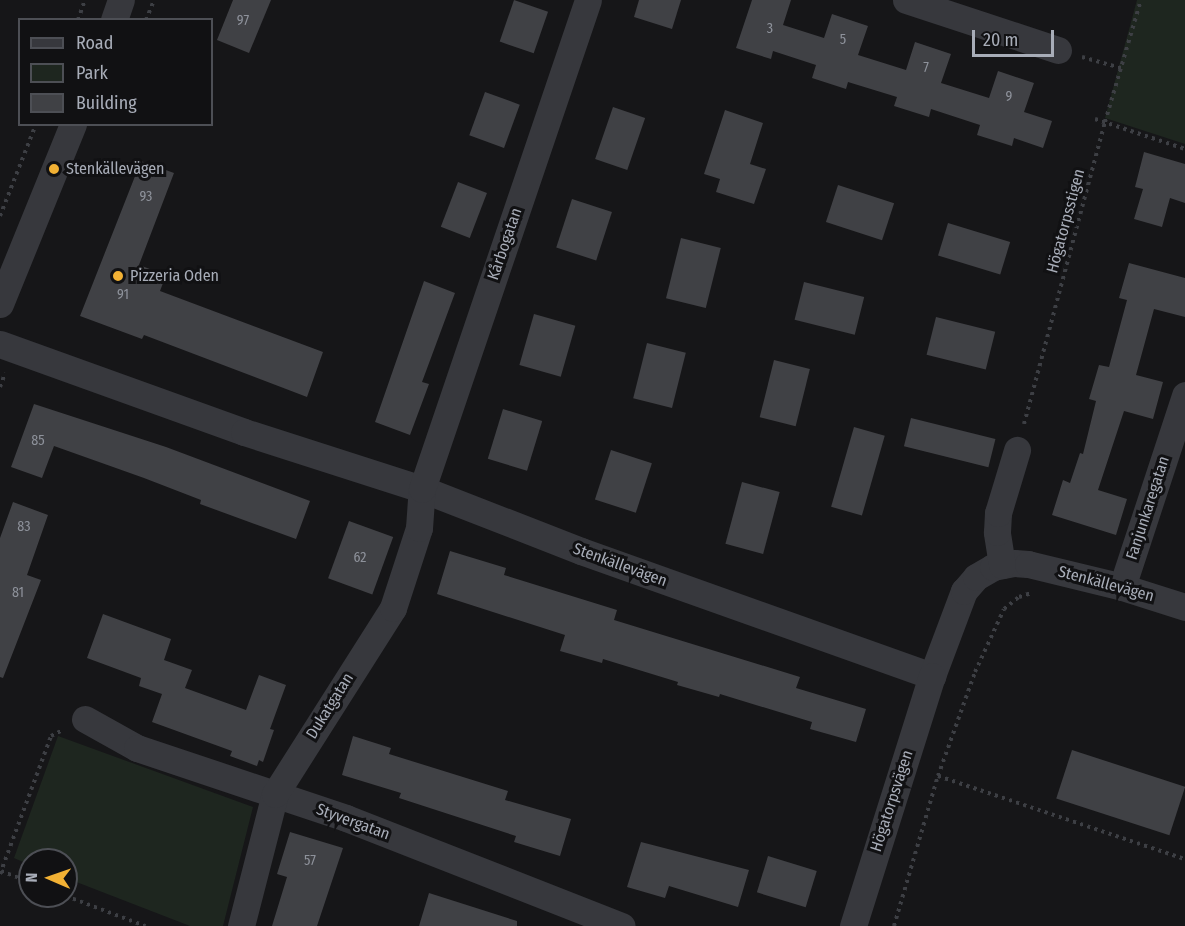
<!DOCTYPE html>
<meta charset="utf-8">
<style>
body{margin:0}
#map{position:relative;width:1185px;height:926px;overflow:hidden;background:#161618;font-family:"Fira Sans Condensed",sans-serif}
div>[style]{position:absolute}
.green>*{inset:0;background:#1e261f}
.building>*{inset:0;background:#404145;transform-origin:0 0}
.path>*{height:4px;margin-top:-2px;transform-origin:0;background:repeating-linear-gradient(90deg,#3d3f44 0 3px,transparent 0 7.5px)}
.minor>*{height:27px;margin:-13.5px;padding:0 13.5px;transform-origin:13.5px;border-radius:13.5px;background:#37383d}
.dots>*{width:16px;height:16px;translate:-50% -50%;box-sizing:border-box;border:3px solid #111113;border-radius:50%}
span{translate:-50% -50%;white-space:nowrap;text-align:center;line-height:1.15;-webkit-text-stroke:6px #111113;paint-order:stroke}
.number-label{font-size:14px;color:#8e929b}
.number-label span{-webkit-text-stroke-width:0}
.poi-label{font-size:16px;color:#a8adb8}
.left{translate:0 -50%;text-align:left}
.street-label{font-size:16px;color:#a8adb8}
.legend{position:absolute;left:18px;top:18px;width:195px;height:108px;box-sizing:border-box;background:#111113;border:2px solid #4d4f55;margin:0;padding:8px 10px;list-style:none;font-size:18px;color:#a8adb8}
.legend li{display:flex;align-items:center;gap:12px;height:30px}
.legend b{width:30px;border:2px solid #4d4f55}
.north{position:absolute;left:18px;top:848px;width:60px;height:60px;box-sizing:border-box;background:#111113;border:2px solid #4d4f55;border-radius:50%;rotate:272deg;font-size:16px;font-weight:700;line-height:24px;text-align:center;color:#a8adb8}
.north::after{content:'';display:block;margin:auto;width:21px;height:27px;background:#f2b134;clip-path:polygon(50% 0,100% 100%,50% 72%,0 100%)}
.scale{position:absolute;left:972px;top:30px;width:82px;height:27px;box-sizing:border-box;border:3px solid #a8adb8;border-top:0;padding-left:8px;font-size:18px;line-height:21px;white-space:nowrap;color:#a8adb8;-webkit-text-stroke:4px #111113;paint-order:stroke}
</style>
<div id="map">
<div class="green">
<i style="clip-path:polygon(1137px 0,1185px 0,1185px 144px,1105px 118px)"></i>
<i style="clip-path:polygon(58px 736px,253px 807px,223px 926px,190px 926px,66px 878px,66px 860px,30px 860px,30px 865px,14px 858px)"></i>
</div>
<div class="building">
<i style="clip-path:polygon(233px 0,271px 0,249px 53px,217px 40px)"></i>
<i style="left:514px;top:0;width:36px;height:44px;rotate:19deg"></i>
<i style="clip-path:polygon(639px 0,681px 0,672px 29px,634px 17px)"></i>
<i style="clip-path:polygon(752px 0,791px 0,783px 25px,824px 38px,832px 14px,868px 26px,858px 55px,906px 70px,915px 42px,951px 54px,941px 83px,989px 98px,998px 71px,1034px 83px,1024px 112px,1052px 121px,1043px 148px,1014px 138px,1012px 146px,977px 135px,980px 125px,931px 109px,929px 117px,894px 106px,897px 97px,848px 82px,846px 89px,812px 78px,816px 65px,773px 51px,771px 59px,736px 48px)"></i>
<i style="left:485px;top:92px;width:37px;height:46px;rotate:20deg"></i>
<i style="left:613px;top:107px;width:34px;height:55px;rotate:19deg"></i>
<i style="clip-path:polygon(725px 110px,763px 123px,750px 164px,766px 169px,754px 204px,716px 192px,720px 179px,704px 174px)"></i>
<i style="clip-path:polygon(1144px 152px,1185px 164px,1185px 203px,1170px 198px,1162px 227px,1134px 219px,1143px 189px,1135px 187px)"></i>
<i style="clip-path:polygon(141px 161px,174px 173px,139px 265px,166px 275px,160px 291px,323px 352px,307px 397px,144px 335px,142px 339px,80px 316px)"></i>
<i style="left:458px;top:182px;width:31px;height:48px;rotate:21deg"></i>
<i style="left:838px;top:185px;width:59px;height:39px;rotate:18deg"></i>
<i style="left:572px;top:199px;width:42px;height:51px;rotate:18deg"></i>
<i style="left:948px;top:223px;width:65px;height:34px;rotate:17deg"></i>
<i style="left:681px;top:238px;width:41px;height:62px;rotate:14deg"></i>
<i style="clip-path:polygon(1129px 263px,1185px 278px,1185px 317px,1154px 309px,1136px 375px,1163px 382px,1153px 419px,1124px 411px,1098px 490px,1127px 499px,1116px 535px,1052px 515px,1063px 480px,1070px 483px,1080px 453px,1083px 454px,1096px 401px,1089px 399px,1099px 365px,1109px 367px,1127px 300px,1119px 298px)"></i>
<i style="clip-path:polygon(424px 281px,455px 293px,422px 382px,429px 384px,410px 435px,375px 422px)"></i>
<i style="left:804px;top:282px;width:62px;height:39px;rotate:14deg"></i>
<i style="left:534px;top:314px;width:43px;height:53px;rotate:16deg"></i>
<i style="left:936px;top:317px;width:61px;height:39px;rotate:14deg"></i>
<i style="left:647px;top:343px;width:40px;height:57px;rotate:14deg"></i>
<i style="left:774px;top:360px;width:37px;height:59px;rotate:14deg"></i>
<i style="clip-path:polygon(34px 404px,166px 447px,310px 501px,296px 539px,200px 504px,201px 500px,144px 478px,54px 446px,42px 478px,11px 467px)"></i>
<i style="left:503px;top:409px;width:41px;height:52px;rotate:17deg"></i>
<i style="left:911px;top:418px;width:87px;height:29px;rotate:14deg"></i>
<i style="left:854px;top:427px;width:32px;height:83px;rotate:16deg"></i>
<i style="left:611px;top:450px;width:43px;height:52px;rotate:18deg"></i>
<i style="left:742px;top:482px;width:39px;height:64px;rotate:15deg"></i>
<i style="clip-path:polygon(13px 502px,48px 515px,27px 575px,41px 580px,3px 678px,0 677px,0 538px)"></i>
<i style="left:349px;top:521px;width:47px;height:61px;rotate:20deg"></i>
<i style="clip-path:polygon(450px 551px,506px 568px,504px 575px,617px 610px,614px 620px,800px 677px,796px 688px,866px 709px,856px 742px,810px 729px,812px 722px,720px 694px,719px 697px,677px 685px,678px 682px,603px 659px,602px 663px,560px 651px,565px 635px,437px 594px)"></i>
<i style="clip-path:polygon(103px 614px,171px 639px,164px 660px,192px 670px,185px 688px,246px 710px,259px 675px,286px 685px,270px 729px,274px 730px,263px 762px,259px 760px,257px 766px,230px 756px,232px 751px,152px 722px,162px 694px,139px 686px,141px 678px,87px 658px)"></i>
<i style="clip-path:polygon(353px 736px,391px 748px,389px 754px,508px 791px,505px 800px,571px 819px,560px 856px,514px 842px,516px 836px,399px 798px,401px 793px,342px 775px)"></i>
<i style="left:1072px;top:750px;width:119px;height:51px;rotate:18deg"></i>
<i style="clip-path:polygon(290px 832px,343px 848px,317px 926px,272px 926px,287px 877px,277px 874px)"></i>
<i style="clip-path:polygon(641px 842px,749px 870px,738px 907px,669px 886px,665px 898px,627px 887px)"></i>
<i style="left:768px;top:856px;width:51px;height:38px;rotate:17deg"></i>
<i style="clip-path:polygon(429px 893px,517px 921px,517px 926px,419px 926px)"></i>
</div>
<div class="path">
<i style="left:78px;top:20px;width:21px;rotate:-71deg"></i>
<i style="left:146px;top:20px;width:22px;rotate:-68deg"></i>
<i style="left:1082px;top:57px;width:41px;rotate:15.8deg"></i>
<i style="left:1095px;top:119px;width:95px;rotate:18.4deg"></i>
<i style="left:0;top:216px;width:99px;rotate:-68.6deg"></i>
<i style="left:0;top:387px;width:15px;rotate:-70deg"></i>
<i style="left:1024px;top:424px;width:313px;rotate:-75deg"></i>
<i style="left:1105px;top:122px;width:127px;rotate:-73.6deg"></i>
<i style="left:938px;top:776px;width:261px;rotate:18.6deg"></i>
<i style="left:1px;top:871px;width:31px;rotate:21deg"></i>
<i style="left:0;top:874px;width:147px;rotate:-69.7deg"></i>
<i style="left:51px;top:736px;width:11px;rotate:-27deg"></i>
<i style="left:66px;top:896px;width:85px;rotate:20.8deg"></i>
<i style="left:894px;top:926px;width:156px;rotate:-73.7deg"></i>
<i style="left:938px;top:776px;width:110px;rotate:-70.4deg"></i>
<i style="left:975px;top:672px;width:69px;rotate:-65.3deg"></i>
<i style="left:1004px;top:609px;width:19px;rotate:-39deg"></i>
<i style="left:1019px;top:597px;width:13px;rotate:-18deg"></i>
</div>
<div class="minor">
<i style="left:906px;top:0;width:160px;rotate:18.2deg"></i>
<i style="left:114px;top:20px;width:21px;rotate:-71deg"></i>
<i style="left:0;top:304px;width:194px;rotate:-67.9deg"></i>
<i style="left:0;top:344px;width:259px;rotate:19.8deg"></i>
<i style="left:244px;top:432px;width:187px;rotate:17.8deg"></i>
<i style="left:422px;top:489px;width:171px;rotate:21.3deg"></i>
<i style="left:581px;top:551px;width:373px;rotate:19.6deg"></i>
<i style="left:932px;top:676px;width:91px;rotate:-69.4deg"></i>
<i style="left:964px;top:591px;width:18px;rotate:-49deg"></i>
<i style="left:976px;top:577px;width:20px;rotate:-30deg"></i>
<i style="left:993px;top:567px;width:21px;rotate:-11deg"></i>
<i style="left:1014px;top:563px;width:14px;rotate:4deg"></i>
<i style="left:1028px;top:564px;width:97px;rotate:13.7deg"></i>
<i style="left:1122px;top:587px;width:66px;rotate:17.6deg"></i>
<i style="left:1002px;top:565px;width:33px;rotate:-99deg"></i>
<i style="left:997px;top:532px;width:19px;rotate:-87deg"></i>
<i style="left:998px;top:513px;width:66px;rotate:-73.2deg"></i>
<i style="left:1122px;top:587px;width:202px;rotate:-71.8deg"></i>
<i style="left:85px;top:719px;width:60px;rotate:29.1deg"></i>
<i style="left:137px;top:748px;width:220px;rotate:18.5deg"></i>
<i style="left:346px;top:818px;width:296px;rotate:21.4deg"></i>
<i style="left:241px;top:926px;width:136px;rotate:-75.6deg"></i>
<i style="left:275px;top:794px;width:220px;rotate:-57.6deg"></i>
<i style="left:393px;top:608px;width:84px;rotate:-72deg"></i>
<i style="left:419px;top:528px;width:39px;rotate:-86deg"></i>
<i style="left:422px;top:489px;width:516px;rotate:-71.25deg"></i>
<i style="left:853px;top:926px;width:262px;rotate:-72.5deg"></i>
</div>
<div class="dots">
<i style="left:54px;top:169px;background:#f2b134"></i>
<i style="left:118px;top:276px;background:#f2b134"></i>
</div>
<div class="number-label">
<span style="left:243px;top:21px">97</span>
<span style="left:770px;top:29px">3</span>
<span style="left:843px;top:40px">5</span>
<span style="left:926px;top:68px">7</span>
<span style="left:1009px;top:97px">9</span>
<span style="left:146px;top:197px">93</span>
<span style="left:123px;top:295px">91</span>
<span style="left:38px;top:441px">85</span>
<span style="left:24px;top:527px">83</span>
<span style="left:360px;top:558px">62</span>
<span style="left:18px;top:593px">81</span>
<span style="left:310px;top:861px">57</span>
</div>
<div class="poi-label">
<span class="left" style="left:66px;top:169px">Stenkällevägen</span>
<span class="left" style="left:130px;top:276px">Pizzeria Oden</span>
</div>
<div class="street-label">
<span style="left:1066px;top:221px;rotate:-75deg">Högatorpsstigen</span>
<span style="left:505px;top:244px;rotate:-71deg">Kårbogatan</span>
<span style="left:1148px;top:508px;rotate:-72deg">Fanjunkaregatan</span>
<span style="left:620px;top:565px;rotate:20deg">Stenkällevägen</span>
<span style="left:1106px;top:584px;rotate:15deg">Stenkällevägen</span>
<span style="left:330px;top:706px;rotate:-58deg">Dukatgatan</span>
<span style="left:892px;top:801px;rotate:-72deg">Högatorpsvägen</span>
<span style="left:353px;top:822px;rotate:20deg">Styvergatan</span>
</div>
<ul class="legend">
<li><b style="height:8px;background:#37383d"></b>Road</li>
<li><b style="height:16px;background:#1e261f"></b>Park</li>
<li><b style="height:16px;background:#404145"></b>Building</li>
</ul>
<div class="north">N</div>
<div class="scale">20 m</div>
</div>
